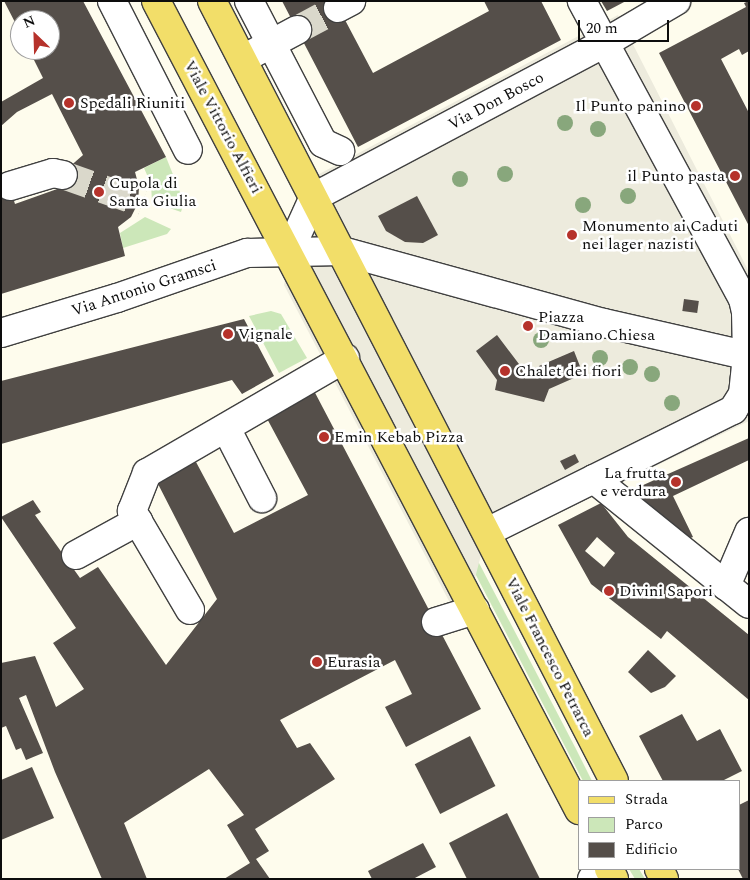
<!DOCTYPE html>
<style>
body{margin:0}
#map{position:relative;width:750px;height:880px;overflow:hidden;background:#fefced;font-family:Spectral,serif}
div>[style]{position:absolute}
.green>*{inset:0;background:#cce7b9}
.plaza>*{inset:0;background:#edebdd}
.building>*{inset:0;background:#554f4a;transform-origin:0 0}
.minor-tunnel>*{height:28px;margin-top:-14px;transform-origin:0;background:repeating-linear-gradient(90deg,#dad8cb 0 28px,transparent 0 42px)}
.roads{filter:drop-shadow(1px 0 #404040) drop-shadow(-1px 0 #404040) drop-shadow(0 1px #404040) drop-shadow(0 -1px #404040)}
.minor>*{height:28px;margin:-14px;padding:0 14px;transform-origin:14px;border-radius:14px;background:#fff}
.major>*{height:28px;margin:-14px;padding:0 14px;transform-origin:14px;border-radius:14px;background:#f2de69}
.trees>*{width:16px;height:16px;margin:-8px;border-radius:50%;background:#88a77c}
.dots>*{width:14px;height:14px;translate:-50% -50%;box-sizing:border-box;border:2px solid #fff;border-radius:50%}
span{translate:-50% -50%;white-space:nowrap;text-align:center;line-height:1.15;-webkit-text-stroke:5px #fff;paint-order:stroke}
.street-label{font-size:16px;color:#0d0d0d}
.poi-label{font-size:16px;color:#0d0d0d}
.left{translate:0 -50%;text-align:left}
.right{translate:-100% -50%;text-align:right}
.frame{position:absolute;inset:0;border:2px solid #0d0d0d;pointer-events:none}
.legend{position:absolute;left:578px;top:780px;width:162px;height:90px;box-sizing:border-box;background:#fff;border:1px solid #9e9e9e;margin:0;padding:6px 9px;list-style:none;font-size:15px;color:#0d0d0d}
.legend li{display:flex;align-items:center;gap:10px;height:25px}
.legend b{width:25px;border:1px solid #9e9e9e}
.north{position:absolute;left:10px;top:10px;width:50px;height:50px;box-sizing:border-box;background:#fff;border:1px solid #9e9e9e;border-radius:50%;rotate:336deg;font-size:14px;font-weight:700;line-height:20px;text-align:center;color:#0d0d0d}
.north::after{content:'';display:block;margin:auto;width:18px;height:22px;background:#b6322b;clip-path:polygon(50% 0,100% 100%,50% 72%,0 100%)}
.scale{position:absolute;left:578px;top:20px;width:91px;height:22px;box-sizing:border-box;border:2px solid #0d0d0d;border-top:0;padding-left:6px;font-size:15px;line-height:18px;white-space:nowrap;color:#0d0d0d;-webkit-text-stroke:4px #fff;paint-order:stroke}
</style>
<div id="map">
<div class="green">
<i style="clip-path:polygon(166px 157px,184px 202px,181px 212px,152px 202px,151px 184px,144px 168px)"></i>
<i style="clip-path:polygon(145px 217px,171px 229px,167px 234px,123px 248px,120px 233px)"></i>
<i style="clip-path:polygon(271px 311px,281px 314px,307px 358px,279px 373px,249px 316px)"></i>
<i style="clip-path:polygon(369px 352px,576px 749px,592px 781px,583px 781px,362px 356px)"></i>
<i style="clip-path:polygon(629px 869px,639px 869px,645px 879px,635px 879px)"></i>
</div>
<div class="plaza">
<i style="clip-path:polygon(618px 15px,749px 272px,749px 421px,519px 532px,487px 532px,468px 605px,450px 603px,284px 285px,306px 181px)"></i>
</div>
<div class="building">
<i style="clip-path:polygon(4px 1px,83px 1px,166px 157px,135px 172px,139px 187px,138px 203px,131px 217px,118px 227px,125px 256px,1px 294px,1px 180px,7px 179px,15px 204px,60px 188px,67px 169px,83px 155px,52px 94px,17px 112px,1px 126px,1px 102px,43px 78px,29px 50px,50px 50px,50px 20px,20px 20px,20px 32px)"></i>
<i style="clip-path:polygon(282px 1px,335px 1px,373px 73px,489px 11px,484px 1px,541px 1px,561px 40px,358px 147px)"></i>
<i style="clip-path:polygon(601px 1px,626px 1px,607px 11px)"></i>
<i style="clip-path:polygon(749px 1px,749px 51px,742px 55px,739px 49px,721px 59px,749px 113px,749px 226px,659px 53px,746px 7px,744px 3px)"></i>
<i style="clip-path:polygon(417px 196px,438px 235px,423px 243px,405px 242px,386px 231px,378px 216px)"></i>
<i style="left:684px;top:299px;width:15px;height:12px;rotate:8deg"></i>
<i style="clip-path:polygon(244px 319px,274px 376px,242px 394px,232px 380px,1px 444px,1px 381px)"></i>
<i style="clip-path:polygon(497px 335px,522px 368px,538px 373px,539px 366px,574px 351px,583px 374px,549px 389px,544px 402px,495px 390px,497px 380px,476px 351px)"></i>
<i style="clip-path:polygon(312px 387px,481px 709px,406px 747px,385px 707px,412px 694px,395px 660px,280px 720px,297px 748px,310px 743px,335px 779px,255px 829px,269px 851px,256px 859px,270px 879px,224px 879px,250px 863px,227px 825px,244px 815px,209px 769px,124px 823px,147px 879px,102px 879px,55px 772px,26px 695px,19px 698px,43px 753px,26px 760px,21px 748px,16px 750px,6px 726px,1px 728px,1px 663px,35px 656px,56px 707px,84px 689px,53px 643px,76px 628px,1px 517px,33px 500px,41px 512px,35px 515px,80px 578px,98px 567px,166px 665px,217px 599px,157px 482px,196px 462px,234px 533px,308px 495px,264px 413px)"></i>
<i style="clip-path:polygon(749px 438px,749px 460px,673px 496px,693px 537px,680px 542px,623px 494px)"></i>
<i style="clip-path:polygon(575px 454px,579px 462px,565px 470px,560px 461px)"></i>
<i style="clip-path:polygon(evenodd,601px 503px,628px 537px,749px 635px,749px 700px,667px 631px,661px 639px,591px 584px,558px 525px,601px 503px,597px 537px,615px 553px,604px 567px,585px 551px,597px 537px)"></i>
<i style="clip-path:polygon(648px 650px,676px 676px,665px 687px,651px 693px,628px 672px)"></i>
<i style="clip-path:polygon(682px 714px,697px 741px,720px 729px,742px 771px,722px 781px,663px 781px,639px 736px)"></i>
<i style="left:470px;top:736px;width:56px;height:62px;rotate:63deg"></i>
<i style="clip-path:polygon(32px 767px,54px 818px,1px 840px,1px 780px)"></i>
<i style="clip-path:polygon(749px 800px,749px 879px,743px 879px,738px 869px,739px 805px)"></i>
<i style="clip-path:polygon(507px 813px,540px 879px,467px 879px,449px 843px)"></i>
<i style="clip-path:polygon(423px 843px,436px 867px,413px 879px,372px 879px,368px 871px)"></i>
</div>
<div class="minor-tunnel">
<i style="left:297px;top:30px;width:47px;rotate:-28.2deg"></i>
<i style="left:63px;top:175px;width:84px;rotate:19.5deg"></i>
</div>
<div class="roads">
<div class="minor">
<i style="left:112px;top:1px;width:167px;rotate:63deg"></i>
<i style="left:249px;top:1px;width:160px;rotate:62.5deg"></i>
<i style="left:323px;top:143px;width:19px;rotate:25deg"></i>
<i style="left:338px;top:8px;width:15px;rotate:-28deg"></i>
<i style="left:254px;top:53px;width:49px;rotate:-28.1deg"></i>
<i style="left:10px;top:186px;width:45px;rotate:-16.8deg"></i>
<i style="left:53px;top:173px;width:10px;rotate:11deg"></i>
<i style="left:289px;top:252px;width:60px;rotate:-65.6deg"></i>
<i style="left:314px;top:197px;width:327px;rotate:-27.9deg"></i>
<i style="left:603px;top:44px;width:85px;rotate:-30.5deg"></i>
<i style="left:1px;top:333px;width:121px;rotate:-16.8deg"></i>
<i style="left:117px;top:298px;width:138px;rotate:-19.1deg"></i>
<i style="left:247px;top:253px;width:95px;rotate:-1.2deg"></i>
<i style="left:342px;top:251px;width:272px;rotate:15.4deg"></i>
<i style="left:604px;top:323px;width:149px;rotate:12.8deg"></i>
<i style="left:226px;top:428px;width:79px;rotate:62.8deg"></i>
<i style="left:594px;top:479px;width:199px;rotate:38.9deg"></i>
<i style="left:487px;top:532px;width:275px;rotate:-26.4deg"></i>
<i style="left:733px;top:410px;width:19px;rotate:-58deg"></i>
<i style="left:743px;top:394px;width:38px;rotate:-84deg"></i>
<i style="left:747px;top:356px;width:44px;rotate:-91.3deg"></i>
<i style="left:746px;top:312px;width:13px;rotate:-103deg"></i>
<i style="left:743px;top:299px;width:339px;rotate:-118.4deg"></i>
<i style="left:76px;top:555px;width:71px;rotate:-28.7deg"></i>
<i style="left:726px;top:586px;width:59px;rotate:-66.9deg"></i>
<i style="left:190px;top:610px;width:115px;rotate:-120.4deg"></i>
<i style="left:132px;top:511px;width:41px;rotate:-68.5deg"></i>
<i style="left:147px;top:473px;width:229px;rotate:-30.1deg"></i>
<i style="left:436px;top:622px;width:41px;rotate:-17.1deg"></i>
<i style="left:592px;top:879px;width:19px;rotate:-28deg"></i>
</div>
<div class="major">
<i style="left:156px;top:1px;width:913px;rotate:62.4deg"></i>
<i style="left:212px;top:1px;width:877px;rotate:62.73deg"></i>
<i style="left:609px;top:869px;width:11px;rotate:63deg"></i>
<i style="left:659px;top:869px;width:11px;rotate:63deg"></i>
</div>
</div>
<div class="trees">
<i style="left:565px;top:123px"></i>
<i style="left:598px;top:129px"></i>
<i style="left:505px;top:174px"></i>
<i style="left:460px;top:179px"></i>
<i style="left:628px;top:196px"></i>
<i style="left:583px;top:205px"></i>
<i style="left:541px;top:340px"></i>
<i style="left:600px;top:358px"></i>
<i style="left:630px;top:367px"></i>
<i style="left:652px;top:374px"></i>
<i style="left:672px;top:403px"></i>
</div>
<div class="dots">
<i style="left:69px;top:103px;background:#b6322b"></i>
<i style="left:696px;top:106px;background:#b6322b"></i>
<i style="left:735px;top:176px;background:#b6322b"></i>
<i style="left:99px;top:192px;background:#b6322b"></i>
<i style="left:572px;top:235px;background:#b6322b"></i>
<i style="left:528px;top:326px;background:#b6322b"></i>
<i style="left:228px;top:334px;background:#b6322b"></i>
<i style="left:505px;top:371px;background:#b6322b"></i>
<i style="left:324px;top:437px;background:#b6322b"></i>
<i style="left:676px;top:482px;background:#b6322b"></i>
<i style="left:609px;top:591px;background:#b6322b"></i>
<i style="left:317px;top:662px;background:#b6322b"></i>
</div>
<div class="street-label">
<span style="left:496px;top:101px;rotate:-28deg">Via Don Bosco</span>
<span style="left:223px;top:127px;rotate:62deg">Viale Vittorio Alfieri</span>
<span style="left:144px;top:288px;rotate:-18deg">Via Antonio Gramsci</span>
<span style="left:550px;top:657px;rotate:63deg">Viale Francesco Petrarca</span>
</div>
<div class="poi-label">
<span class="left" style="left:80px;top:103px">Spedali Riuniti</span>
<span class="right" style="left:686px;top:106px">Il Punto panino</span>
<span class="right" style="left:725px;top:176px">il Punto pasta</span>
<span class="left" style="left:109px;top:192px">Cupola di<br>Santa Giulia</span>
<span class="left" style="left:582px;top:235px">Monumento ai Caduti<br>nei lager nazisti</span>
<span class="left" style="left:538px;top:326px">Piazza<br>Damiano Chiesa</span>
<span class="left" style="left:238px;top:334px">Vignale</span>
<span class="left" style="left:515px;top:371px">Chalet dei fiori</span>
<span class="left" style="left:334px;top:437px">Emin Kebab Pizza</span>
<span class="right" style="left:666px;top:482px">La frutta<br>e verdura</span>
<span class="left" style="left:619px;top:591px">Divini Sapori</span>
<span class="left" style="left:327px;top:662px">Eurasia</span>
</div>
<div class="frame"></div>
<ul class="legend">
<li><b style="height:6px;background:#f2de69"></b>Strada</li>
<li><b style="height:14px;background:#cce7b9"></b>Parco</li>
<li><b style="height:14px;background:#554f4a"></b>Edificio</li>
</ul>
<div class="north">N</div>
<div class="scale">20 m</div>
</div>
